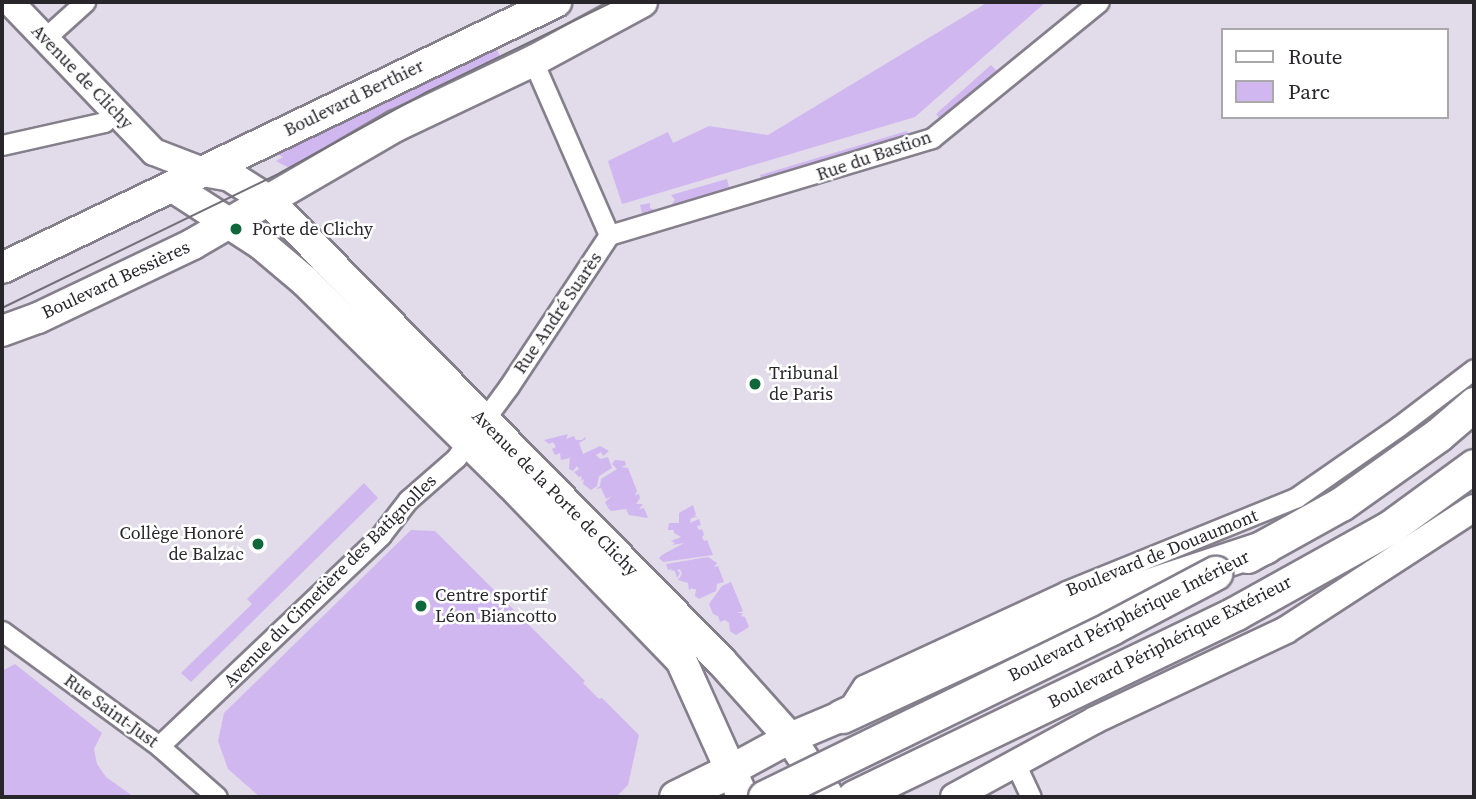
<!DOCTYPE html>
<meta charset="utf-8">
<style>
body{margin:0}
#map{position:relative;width:1476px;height:799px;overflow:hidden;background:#e2dbea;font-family:"Source Serif 4",serif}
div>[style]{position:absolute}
.green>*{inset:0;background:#d0b7f0}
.roads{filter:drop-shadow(2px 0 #857f8c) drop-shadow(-2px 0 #857f8c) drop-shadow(0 2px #857f8c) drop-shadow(0 -2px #857f8c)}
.street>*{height:19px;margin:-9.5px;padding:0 9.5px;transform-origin:9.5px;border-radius:9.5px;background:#fff}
.secondary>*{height:26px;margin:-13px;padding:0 13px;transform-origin:13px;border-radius:13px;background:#fff}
.primary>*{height:30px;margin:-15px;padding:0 15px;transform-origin:15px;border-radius:15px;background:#fff}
.highway>*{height:33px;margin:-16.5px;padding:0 16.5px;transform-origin:16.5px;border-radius:16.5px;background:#fff}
.tram>*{height:2px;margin:-1px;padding:0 1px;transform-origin:1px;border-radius:1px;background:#747079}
.bridges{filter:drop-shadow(2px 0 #857f8c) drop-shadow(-2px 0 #857f8c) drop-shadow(0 2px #857f8c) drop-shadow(0 -2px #857f8c)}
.highway-bridge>*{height:33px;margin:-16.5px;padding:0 16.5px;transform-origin:16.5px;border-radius:16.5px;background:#fff}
.dots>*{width:19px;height:19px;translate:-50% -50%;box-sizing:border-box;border:4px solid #fff;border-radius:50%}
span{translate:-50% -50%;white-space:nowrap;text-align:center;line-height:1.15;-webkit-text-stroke:5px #fff;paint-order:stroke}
.street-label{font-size:18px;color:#28262b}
.poi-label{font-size:18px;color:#28262b}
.left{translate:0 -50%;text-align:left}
.right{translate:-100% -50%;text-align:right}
.frame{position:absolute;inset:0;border:4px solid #28262b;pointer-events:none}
.legend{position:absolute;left:1221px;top:28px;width:228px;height:91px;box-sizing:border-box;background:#fff;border:2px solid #a9a8aa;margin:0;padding:9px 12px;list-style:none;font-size:21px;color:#28262b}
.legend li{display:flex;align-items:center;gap:14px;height:35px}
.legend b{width:35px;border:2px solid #a9a8aa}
</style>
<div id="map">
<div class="green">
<i style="clip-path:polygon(988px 2px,1046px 2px,915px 117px,622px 204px,608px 161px,668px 132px,673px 143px,709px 126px,768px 135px)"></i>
<i style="clip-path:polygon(493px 42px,503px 62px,298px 173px,276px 161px,283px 157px,269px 150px)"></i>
<i style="clip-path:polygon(991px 65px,1000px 74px,942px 121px,936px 114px)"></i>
<i style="clip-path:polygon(907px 131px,910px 139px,762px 182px,760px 175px)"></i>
<i style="clip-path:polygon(727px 179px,730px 191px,643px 217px,640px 205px,650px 203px,650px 208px,655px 210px,671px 205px,675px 200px,671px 195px)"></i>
<i style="clip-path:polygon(568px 434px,566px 439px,574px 436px,576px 440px,582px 440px,585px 437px,586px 439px,579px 443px,583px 454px,600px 446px,609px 451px,603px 456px,601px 452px,596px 455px,600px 459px,608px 457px,612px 468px,599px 476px,597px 486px,591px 490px,583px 484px,584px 479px,581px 481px,582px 476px,579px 477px,574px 472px,579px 469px,577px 466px,573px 471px,569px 469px,570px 458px,561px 460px,560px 453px,555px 455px,552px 449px,556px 447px,553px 442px,549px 444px,544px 440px)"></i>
<i style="clip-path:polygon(615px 460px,625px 461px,626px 465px,621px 467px,628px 468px,637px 491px,635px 495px,639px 494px,640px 498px,636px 504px,643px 504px,639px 509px,644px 508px,648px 518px,629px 515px,626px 509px,611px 511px,607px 507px,610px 505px,607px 506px,605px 502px,612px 496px,606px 499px,601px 488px,596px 489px,600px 486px,601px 479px,617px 469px,612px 464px)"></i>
<i style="clip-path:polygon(364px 483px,378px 498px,191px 682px,181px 673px,252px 604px,247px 599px)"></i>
<i style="clip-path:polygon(693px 505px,696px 515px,693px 516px,698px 517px,691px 518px,690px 523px,699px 519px,701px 525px,697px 526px,699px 530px,702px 529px,704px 535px,702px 537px,704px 541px,707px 540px,713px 555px,663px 562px,659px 558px,662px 555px,684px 543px,672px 545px,675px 543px,671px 541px,681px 537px,674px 533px,674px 530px,668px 530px,669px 523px,679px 523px,679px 513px)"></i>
<i style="clip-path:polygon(411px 530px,435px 531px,585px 681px,583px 683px,599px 699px,602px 698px,639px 735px,628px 785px,616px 797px,260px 797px,228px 769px,218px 741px,224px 713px)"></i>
<i style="clip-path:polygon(708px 557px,717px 563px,714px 567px,718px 566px,724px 582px,717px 584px,716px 591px,699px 599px,695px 596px,696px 589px,692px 589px,693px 587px,689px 590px,688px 583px,678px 580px,682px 574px,680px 569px,677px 570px,680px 573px,677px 578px,675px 571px,670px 570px,673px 568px,668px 570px,666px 564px)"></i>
<i style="clip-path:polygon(731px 582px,743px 611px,737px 613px,743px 613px,741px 616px,745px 617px,749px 627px,736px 635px,730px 631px,729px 623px,725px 620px,720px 622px,718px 616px,713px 614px,709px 604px,722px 586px)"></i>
<i style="clip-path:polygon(15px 664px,102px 733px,94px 749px,97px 764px,106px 777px,134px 797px,2px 797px,2px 671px)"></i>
</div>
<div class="roads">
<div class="street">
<i style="left:45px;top:38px;width:54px;rotate:-42deg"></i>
<i style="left:533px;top:61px;width:190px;rotate:66.4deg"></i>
<i style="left:2px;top:145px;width:105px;rotate:-12.7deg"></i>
<i style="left:104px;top:122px;width:16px;rotate:-50deg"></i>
<i style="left:609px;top:235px;width:337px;rotate:-16.7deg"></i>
<i style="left:932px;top:138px;width:215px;rotate:-39.2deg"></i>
<i style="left:2px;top:631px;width:195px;rotate:36.2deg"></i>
<i style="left:159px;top:746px;width:77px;rotate:41.3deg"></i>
<i style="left:846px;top:711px;width:31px;rotate:-57deg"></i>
<i style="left:863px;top:685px;width:224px;rotate:-24.8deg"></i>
<i style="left:1066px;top:591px;width:249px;rotate:-22.1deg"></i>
<i style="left:1297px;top:497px;width:124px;rotate:-34.8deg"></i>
<i style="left:1399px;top:426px;width:94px;rotate:-37.2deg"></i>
<i style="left:159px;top:746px;width:306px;rotate:-43.5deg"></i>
<i style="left:381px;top:535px;width:44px;rotate:-52.4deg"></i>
<i style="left:408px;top:500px;width:64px;rotate:-41.2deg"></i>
<i style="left:456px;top:458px;width:89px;rotate:-53.6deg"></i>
<i style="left:509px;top:386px;width:181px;rotate:-56.5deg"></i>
<i style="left:1016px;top:765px;width:35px;rotate:65deg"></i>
</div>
<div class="secondary">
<i style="left:10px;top:2px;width:208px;rotate:46.2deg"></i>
<i style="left:154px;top:152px;width:53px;rotate:21.2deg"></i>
<i style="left:954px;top:797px;width:161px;rotate:-28.6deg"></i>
<i style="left:1095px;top:720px;width:211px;rotate:-25.2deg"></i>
<i style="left:1286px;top:630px;width:224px;rotate:-33deg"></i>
</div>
<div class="primary">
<i style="left:203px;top:171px;width:27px;rotate:10deg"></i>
<i style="left:230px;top:176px;width:45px;rotate:32.3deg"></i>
<i style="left:268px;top:200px;width:646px;rotate:45.5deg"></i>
<i style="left:721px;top:661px;width:103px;rotate:48.1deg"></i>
<i style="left:790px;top:738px;width:71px;rotate:56.5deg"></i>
<i style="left:173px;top:187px;width:105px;rotate:32.9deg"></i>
<i style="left:261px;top:244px;width:57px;rotate:40.1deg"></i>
<i style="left:305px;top:281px;width:288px;rotate:44.6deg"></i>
<i style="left:510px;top:483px;width:246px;rotate:46deg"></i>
<i style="left:681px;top:660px;width:150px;rotate:65.7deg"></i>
<i style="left:2px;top:268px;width:615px;rotate:-25.65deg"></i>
<i style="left:2px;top:331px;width:38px;rotate:-20deg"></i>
<i style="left:38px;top:318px;width:172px;rotate:-25.5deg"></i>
<i style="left:193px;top:244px;width:235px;rotate:-30.2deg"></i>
<i style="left:396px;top:126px;width:152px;rotate:-25.4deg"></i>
<i style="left:533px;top:61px;width:124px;rotate:-28.4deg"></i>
<i style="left:731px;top:770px;width:67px;rotate:-28.5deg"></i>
<i style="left:790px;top:738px;width:56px;rotate:-22.9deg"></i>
</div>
<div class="highway">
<i style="left:1247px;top:556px;width:107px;rotate:-29deg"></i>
<i style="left:1341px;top:504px;width:119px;rotate:-35.4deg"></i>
<i style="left:1438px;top:435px;width:48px;rotate:-40.7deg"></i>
<i style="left:842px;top:716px;width:242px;rotate:-24.9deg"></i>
<i style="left:1062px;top:614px;width:214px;rotate:-18.3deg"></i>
<i style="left:676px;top:797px;width:61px;rotate:-26.1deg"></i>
<i style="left:854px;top:797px;width:424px;rotate:-25.7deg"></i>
<i style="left:1236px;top:613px;width:175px;rotate:-29.1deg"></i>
<i style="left:1389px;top:528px;width:105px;rotate:-36.1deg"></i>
</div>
</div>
<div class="tram">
<i style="left:2px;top:308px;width:309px;rotate:-25.9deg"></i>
<i style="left:280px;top:173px;width:168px;rotate:-28.9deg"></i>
<i style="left:427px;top:92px;width:206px;rotate:-25.9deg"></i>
</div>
<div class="bridges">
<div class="highway-bridge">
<i style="left:765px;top:797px;width:385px;rotate:-26deg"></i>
<i style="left:1111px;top:628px;width:118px;rotate:-27.9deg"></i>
</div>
</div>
<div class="dots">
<i style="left:236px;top:229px;background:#0e683a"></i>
<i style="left:755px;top:384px;background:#0e683a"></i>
<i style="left:258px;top:544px;background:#0e683a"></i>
<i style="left:421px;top:606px;background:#0e683a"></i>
</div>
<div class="street-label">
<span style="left:82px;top:77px;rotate:46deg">Avenue de Clichy</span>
<span style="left:354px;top:98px;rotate:-26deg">Boulevard Berthier</span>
<span style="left:874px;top:156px;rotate:-19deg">Rue du Bastion</span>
<span style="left:116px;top:280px;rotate:-25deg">Boulevard Bessières</span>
<span style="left:558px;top:313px;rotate:-56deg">Rue André Suarès</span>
<span style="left:555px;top:493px;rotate:45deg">Avenue de la Porte de Clichy</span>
<span style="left:1162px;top:553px;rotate:-22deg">Boulevard de Douaumont</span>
<span style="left:330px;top:581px;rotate:-45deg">Avenue du Cimetière des Batignolles</span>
<span style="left:1129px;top:616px;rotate:-27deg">Boulevard Périphérique Intérieur</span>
<span style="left:1170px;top:642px;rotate:-27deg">Boulevard Périphérique Extérieur</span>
<span style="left:111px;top:711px;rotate:36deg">Rue Saint-Just</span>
</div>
<div class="poi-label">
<span class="left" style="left:252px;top:229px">Porte de Clichy</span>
<span class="left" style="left:769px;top:384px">Tribunal<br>de Paris</span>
<span class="right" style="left:244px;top:544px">Collège Honoré<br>de Balzac</span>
<span class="left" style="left:435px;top:606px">Centre sportif<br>Léon Biancotto</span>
</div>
<div class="frame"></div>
<ul class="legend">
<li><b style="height:9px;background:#fff"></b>Route</li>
<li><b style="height:19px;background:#d0b7f0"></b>Parc</li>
</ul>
</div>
